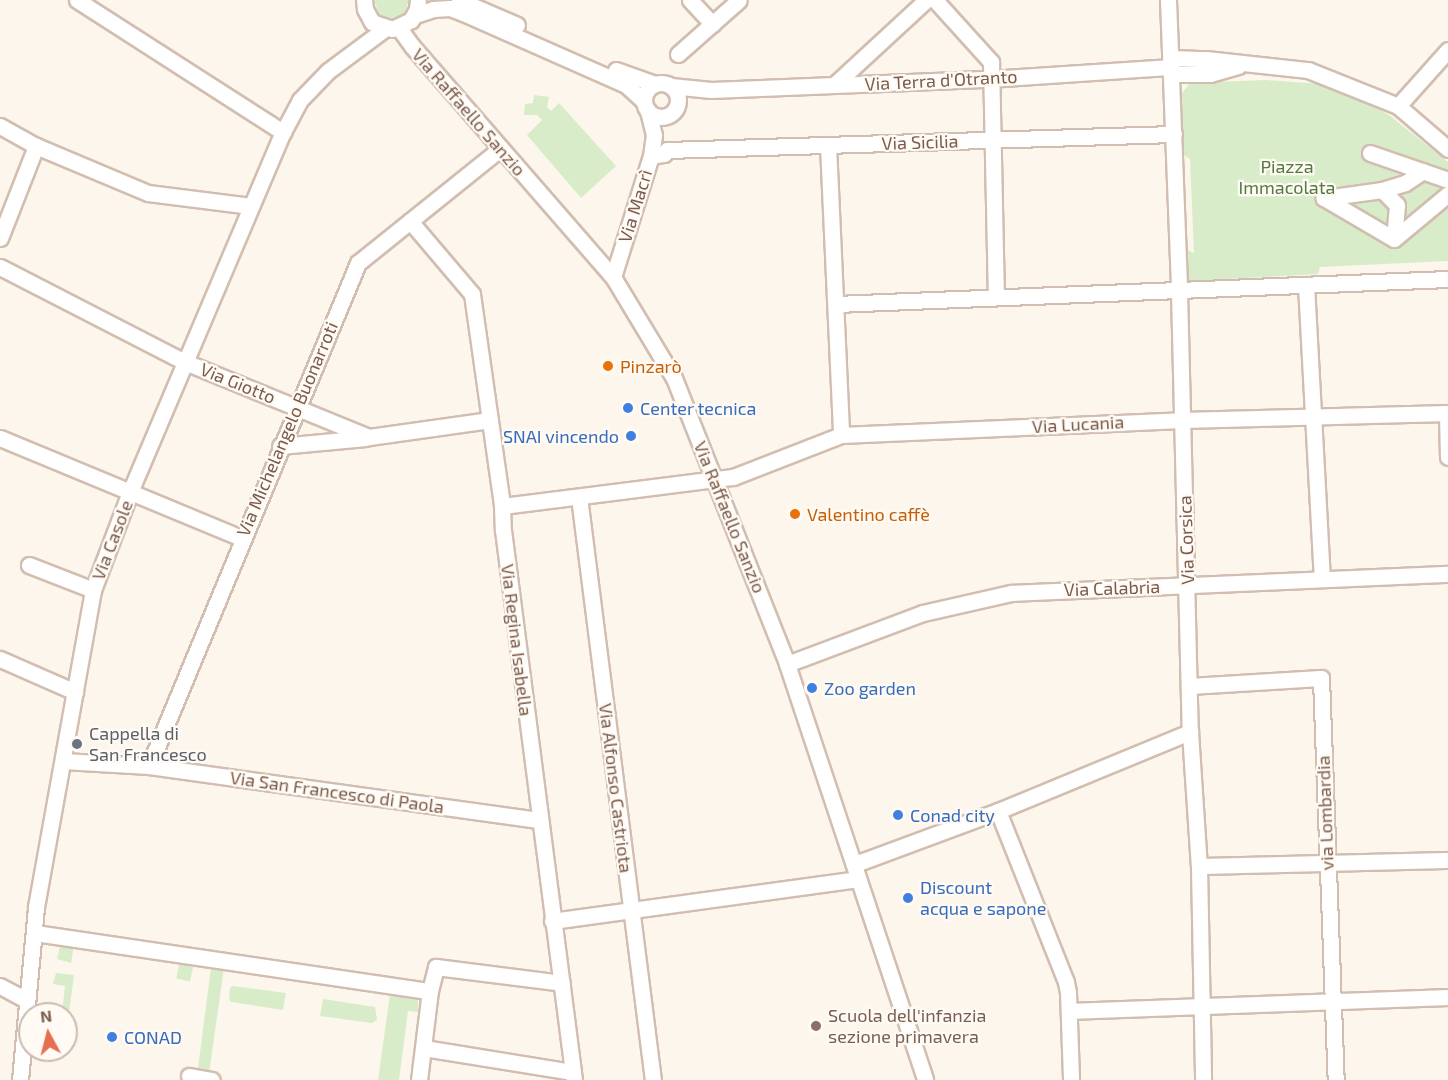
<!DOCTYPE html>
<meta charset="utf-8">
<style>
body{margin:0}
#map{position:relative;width:1448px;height:1080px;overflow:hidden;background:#fdf6ec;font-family:"Exo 2",sans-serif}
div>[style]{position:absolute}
.green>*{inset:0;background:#d8ecc9;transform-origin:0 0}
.roads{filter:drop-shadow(2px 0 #d1beb0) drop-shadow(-2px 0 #d1beb0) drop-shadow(0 2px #d1beb0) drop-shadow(0 -2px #d1beb0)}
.minor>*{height:15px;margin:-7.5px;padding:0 7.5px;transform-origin:7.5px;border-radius:7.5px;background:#fff}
.minor>.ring{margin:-7.5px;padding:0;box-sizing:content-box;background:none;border:15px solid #fff;border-radius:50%}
.dots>*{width:16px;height:16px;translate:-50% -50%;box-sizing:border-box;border:3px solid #fffaf3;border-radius:50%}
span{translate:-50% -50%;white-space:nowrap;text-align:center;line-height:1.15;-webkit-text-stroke:4.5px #fffaf3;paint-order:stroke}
.street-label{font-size:18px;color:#7a5c4d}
.park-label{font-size:18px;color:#537a41}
.food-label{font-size:18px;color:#c56008}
.left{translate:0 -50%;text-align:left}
.shop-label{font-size:18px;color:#366cbe}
.right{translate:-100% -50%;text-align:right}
.worship-label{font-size:18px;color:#5b616d}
.education-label{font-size:18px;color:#785e54}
.north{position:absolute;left:18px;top:1002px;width:60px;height:60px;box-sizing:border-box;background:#fffaf3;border:2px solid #cabbb1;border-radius:50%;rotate:353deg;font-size:16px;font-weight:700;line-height:24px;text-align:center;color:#7a5c4d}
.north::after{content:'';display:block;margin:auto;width:21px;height:27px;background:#e76f51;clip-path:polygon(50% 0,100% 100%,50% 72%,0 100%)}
</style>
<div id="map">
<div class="green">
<i style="clip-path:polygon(374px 0,409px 0,409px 1px,404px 14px,391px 19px,379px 14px)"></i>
<i style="clip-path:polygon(1265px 80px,1321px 84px,1353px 95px,1389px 115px,1448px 162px,1448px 261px,1320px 267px,1318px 274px,1192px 281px,1186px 279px,1184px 249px,1194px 253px,1190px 159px,1182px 154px,1179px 97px,1190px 83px)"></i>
<i style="clip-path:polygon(534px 95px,549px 97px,547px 107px,551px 111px,559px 103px,616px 166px,581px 198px,527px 135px,542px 120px,537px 115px,524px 115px,525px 104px,533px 103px)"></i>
<i style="clip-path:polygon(61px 942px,74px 944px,71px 963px,57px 959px)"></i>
<i style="left:180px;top:961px;width:14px;height:18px;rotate:12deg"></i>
<i style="clip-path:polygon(214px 966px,224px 968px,209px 1073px,199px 1071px,198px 1068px,211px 968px)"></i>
<i style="clip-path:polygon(56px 973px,74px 975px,67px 1029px,66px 1014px,62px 1014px,65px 986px,53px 984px)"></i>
<i style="clip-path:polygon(233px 986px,286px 993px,283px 1010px,231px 1002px,229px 998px,230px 988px)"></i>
<i style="clip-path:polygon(390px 994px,418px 998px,418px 1012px,408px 1011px,399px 1080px,378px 1080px)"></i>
<i style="clip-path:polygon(323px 999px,375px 1007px,377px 1020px,372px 1023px,320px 1016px)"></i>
</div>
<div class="roads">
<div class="minor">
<i style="left:77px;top:0;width:245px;rotate:32.7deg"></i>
<i style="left:364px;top:0;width:9px;rotate:84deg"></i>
<i style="left:365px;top:9px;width:15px;rotate:62deg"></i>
<i style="left:372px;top:22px;width:21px;rotate:19deg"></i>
<i style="left:392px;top:29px;width:21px;rotate:-25deg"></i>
<i style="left:411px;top:20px;width:13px;rotate:-61deg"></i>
<i style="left:417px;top:9px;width:9px;rotate:-84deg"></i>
<i style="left:459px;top:0;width:63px;rotate:23.3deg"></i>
<i style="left:690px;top:0;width:33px;rotate:47deg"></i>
<i style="left:935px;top:0;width:84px;rotate:47.9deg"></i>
<i style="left:991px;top:62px;width:235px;rotate:88.8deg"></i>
<i style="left:1168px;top:0;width:291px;rotate:87.8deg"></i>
<i style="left:1179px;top:291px;width:441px;rotate:88.6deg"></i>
<i style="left:1190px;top:732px;width:134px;rotate:86.2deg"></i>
<i style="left:1199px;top:866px;width:214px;rotate:88.9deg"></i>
<i style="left:415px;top:15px;width:19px;rotate:-18deg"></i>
<i style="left:433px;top:9px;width:17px;rotate:-3deg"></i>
<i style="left:450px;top:8px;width:14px;rotate:21deg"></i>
<i style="left:463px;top:13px;width:178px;rotate:23.8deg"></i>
<i style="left:626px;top:85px;width:24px;rotate:42deg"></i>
<i style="left:399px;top:28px;width:22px;rotate:54deg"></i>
<i style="left:412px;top:46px;width:306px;rotate:49deg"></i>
<i style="left:613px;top:277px;width:118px;rotate:58.9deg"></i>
<i style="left:674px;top:378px;width:308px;rotate:68.4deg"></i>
<i style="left:787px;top:664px;width:438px;rotate:71.6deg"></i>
<i style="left:678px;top:54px;width:81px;rotate:-41.5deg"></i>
<i style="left:1171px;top:58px;width:35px;rotate:2deg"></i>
<i style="left:1206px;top:59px;width:103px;rotate:6.2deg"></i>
<i style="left:1308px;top:70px;width:97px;rotate:21.8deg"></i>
<i style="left:1398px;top:106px;width:66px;rotate:40.7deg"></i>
<i style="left:616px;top:70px;width:41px;rotate:19.7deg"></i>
<i style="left:1172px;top:74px;width:38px"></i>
<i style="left:1210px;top:74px;width:29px;rotate:-16deg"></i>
<i class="ring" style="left:644px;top:83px;width:19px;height:19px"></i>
<i style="left:834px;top:85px;width:125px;rotate:-42.7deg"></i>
<i style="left:671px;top:86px;width:40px;rotate:5.7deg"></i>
<i style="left:711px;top:90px;width:278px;rotate:-2.3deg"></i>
<i style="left:989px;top:79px;width:183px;rotate:-3.8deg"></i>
<i style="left:1398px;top:106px;width:75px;rotate:-48.2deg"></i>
<i style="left:0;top:126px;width:41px;rotate:29.1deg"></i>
<i style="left:36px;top:146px;width:121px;rotate:22.8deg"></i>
<i style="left:148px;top:193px;width:104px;rotate:7.2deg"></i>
<i style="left:828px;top:145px;width:290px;rotate:87.4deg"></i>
<i style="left:1370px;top:153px;width:83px;rotate:19.1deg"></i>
<i style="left:651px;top:156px;width:13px;rotate:-9deg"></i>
<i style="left:664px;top:154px;width:5px;rotate:-53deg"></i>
<i style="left:667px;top:150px;width:507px;rotate:-1.81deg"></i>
<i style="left:1423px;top:171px;width:22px;rotate:146deg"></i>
<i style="left:1405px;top:183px;width:24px;rotate:163deg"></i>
<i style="left:1382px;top:190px;width:59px;rotate:172.1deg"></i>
<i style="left:1324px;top:198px;width:81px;rotate:30.4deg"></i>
<i style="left:1394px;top:239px;width:70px;rotate:-39.8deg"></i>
<i style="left:1382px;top:190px;width:21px;rotate:45deg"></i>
<i style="left:1397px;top:205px;width:34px;rotate:95deg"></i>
<i style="left:410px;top:221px;width:96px;rotate:49.7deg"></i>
<i style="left:472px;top:294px;width:214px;rotate:81.9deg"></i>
<i style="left:502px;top:506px;width:24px;rotate:88deg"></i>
<i style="left:503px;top:530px;width:555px;rotate:82.64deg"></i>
<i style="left:0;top:238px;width:99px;rotate:-68.6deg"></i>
<i style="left:0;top:267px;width:208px;rotate:27.2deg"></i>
<i style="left:185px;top:362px;width:199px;rotate:22.2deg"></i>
<i style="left:369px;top:437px;width:122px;rotate:-8deg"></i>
<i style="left:613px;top:277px;width:127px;rotate:-72.6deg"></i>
<i style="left:651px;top:156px;width:21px;rotate:-82deg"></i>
<i style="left:654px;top:135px;width:25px;rotate:-104deg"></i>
<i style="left:1306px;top:285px;width:294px;rotate:86.9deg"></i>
<i style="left:836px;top:304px;width:613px;rotate:-2.34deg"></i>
<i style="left:1447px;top:413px;width:44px;rotate:88.7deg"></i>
<i style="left:0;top:438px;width:261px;rotate:22.5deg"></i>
<i style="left:280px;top:446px;width:86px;rotate:-5.3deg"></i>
<i style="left:579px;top:497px;width:588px;rotate:82.77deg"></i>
<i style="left:502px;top:506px;width:233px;rotate:-7.2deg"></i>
<i style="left:733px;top:477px;width:116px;rotate:-21.3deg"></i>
<i style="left:841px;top:435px;width:341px;rotate:-2.5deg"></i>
<i style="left:1182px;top:420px;width:266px;rotate:-1.5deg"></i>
<i style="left:29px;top:565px;width:69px;rotate:21.3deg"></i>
<i style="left:0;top:659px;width:82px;rotate:23.7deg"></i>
<i style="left:787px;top:664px;width:145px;rotate:-20.6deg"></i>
<i style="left:923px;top:613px;width:90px;rotate:-12.8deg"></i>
<i style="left:1011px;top:593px;width:437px;rotate:-2.5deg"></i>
<i style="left:1189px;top:686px;width:132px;rotate:-3.5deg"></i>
<i style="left:1321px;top:678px;width:402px;rotate:87.9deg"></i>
<i style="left:63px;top:761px;width:86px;rotate:3.3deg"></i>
<i style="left:149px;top:766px;width:395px;rotate:7.9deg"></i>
<i style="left:149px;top:766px;width:545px;rotate:-67.44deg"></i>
<i style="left:358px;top:263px;width:182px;rotate:-38.8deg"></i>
<i style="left:998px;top:811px;width:184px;rotate:68.3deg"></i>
<i style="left:1066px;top:982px;width:10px;rotate:79deg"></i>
<i style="left:1068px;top:992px;width:88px;rotate:88deg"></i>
<i style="left:855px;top:864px;width:153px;rotate:-20.3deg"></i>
<i style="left:998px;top:811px;width:208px;rotate:-22.4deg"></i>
<i style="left:1199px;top:866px;width:249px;rotate:-1.4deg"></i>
<i style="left:552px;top:921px;width:309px;rotate:-7.8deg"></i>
<i style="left:35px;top:933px;width:399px;rotate:8.4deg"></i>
<i style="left:0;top:986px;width:30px;rotate:28deg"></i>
<i style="left:1069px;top:1011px;width:379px;rotate:-2.1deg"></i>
<i style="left:424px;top:1048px;width:151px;rotate:9.2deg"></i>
<i style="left:189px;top:1076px;width:23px;rotate:10deg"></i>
<i style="left:20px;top:1080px;width:174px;rotate:-84.7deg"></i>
<i style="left:36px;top:907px;width:322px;rotate:-79.8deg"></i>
<i style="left:93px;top:590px;width:105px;rotate:-69.3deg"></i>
<i style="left:130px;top:492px;width:391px;rotate:-67deg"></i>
<i style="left:283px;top:132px;width:36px;rotate:-62deg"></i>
<i style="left:300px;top:100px;width:40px;rotate:-46deg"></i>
<i style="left:328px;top:71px;width:72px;rotate:-36.6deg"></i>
<i style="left:419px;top:1080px;width:90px;rotate:-83deg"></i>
<i style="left:430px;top:991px;width:25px;rotate:-76deg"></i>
<i style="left:436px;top:967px;width:127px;rotate:7.2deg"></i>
</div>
</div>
<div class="dots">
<i style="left:608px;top:366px;background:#e8710a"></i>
<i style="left:628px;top:408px;background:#3f7fe0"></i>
<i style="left:631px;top:436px;background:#3f7fe0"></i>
<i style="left:795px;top:514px;background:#e8710a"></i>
<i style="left:812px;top:688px;background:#3f7fe0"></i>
<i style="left:77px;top:744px;background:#6b7280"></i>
<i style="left:898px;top:815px;background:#3f7fe0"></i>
<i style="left:908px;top:898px;background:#3f7fe0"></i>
<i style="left:816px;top:1026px;background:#8d6e63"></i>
<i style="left:112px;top:1037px;background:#3f7fe0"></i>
</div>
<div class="street-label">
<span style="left:941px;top:80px;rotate:-3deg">Via Terra d'Otranto</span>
<span style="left:469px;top:112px;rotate:49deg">Via Raffaello Sanzio</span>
<span style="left:920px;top:142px;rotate:-2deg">Via Sicilia</span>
<span style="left:635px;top:206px;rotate:-73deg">Via Macrì</span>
<span style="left:238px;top:383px;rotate:22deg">Via Giotto</span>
<span style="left:1078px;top:424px;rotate:-3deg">Via Lucania</span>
<span style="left:287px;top:429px;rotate:-67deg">Via Michelangelo Buonarroti</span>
<span style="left:730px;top:517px;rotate:68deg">Via Raffaello Sanzio</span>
<span style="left:112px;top:540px;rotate:-69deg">Via Casole</span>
<span style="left:1186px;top:540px;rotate:-92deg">Via Corsica</span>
<span style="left:1112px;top:588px;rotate:-2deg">Via Calabria</span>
<span style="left:517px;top:640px;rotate:83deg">Via Regina Isabella</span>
<span style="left:616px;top:788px;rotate:83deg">Via Alfonso Castriota</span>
<span style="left:337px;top:792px;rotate:8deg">Via San Francesco di Paola</span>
<span style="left:1325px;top:813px;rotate:-92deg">via Lombardia</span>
</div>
<div class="park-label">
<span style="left:1287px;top:177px">Piazza<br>Immacolata</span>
</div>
<div class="food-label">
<span class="left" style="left:620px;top:366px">Pinzarò</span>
<span class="left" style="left:807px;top:514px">Valentino caffè</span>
</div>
<div class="shop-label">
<span class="left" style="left:640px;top:408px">Center tecnica</span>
<span class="right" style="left:619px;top:436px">SNAI vincendo</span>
<span class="left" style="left:824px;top:688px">Zoo garden</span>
<span class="left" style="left:910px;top:815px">Conad city</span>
<span class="left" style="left:920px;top:898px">Discount<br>acqua e sapone</span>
<span class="left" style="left:124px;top:1037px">CONAD</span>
</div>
<div class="worship-label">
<span class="left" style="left:89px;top:744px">Cappella di<br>San Francesco</span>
</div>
<div class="education-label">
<span class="left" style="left:828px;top:1026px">Scuola dell'infanzia<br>sezione primavera</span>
</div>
<div class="north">N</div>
</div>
